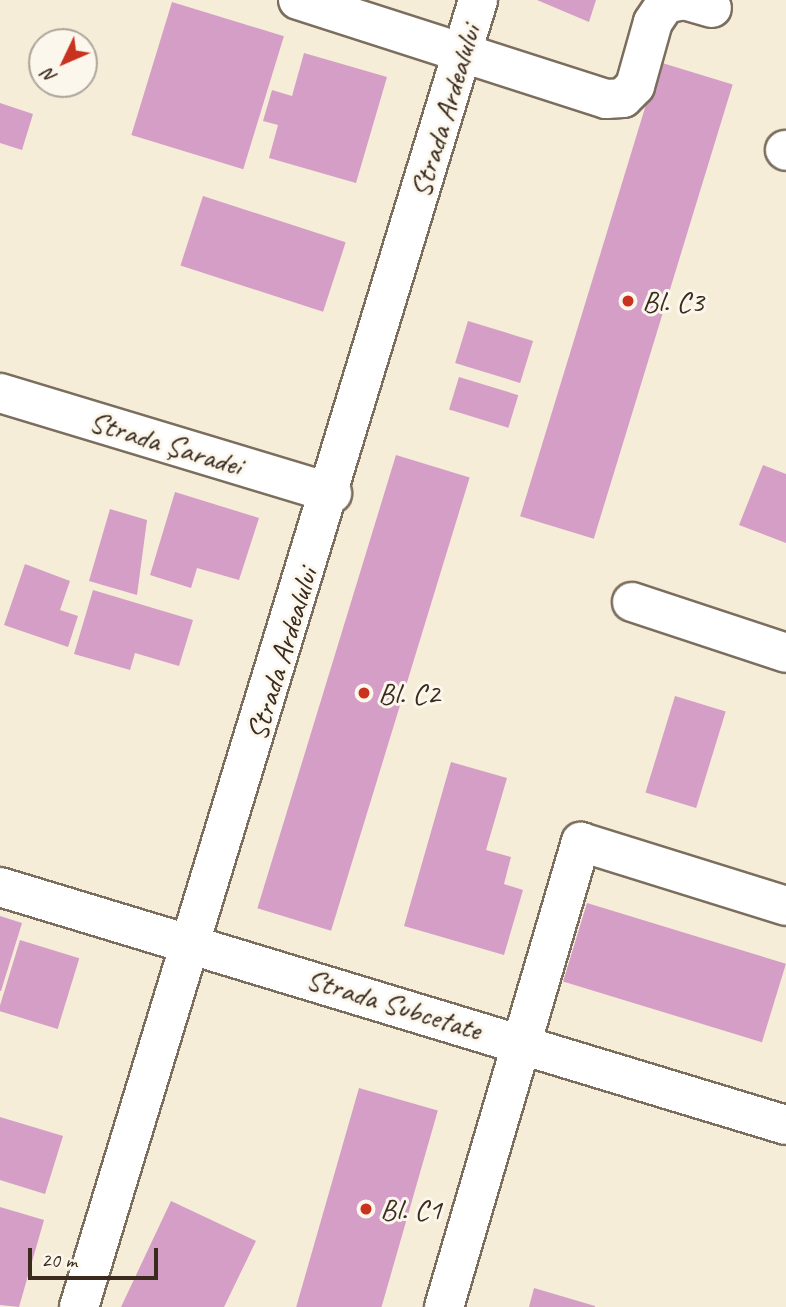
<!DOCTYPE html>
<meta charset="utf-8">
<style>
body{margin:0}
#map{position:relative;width:786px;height:1307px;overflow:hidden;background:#f5edd8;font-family:Caveat,sans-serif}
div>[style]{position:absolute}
.building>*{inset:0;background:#d49ec7;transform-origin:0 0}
.roads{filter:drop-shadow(2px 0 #7c6e5f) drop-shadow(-2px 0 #7c6e5f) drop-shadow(0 2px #7c6e5f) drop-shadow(0 -2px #7c6e5f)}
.minor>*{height:38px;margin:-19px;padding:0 19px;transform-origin:19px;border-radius:19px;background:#fff}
.dots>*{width:19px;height:19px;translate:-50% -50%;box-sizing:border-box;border:4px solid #fbf7ec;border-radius:50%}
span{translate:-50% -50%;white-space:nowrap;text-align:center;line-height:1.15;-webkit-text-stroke:6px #fbf7ec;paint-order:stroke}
.street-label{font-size:30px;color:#3b2a1e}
.poi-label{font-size:30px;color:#3b2a1e}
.left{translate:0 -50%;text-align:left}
.north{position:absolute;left:28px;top:28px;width:70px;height:70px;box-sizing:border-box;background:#fbf7ec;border:2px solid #aea59a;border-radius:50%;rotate:226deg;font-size:19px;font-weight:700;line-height:28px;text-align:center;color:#3b2a1e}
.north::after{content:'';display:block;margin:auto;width:24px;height:32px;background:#c8321e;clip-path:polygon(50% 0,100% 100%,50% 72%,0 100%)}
.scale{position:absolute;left:28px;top:1248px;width:130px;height:32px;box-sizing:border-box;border:4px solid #3b2a1e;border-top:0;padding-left:9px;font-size:21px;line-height:24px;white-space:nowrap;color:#3b2a1e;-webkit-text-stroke:5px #fbf7ec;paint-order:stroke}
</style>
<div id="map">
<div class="building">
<i style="clip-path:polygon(537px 0,596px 0,589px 22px)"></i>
<i style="left:172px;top:2px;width:117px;height:139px;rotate:17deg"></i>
<i style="clip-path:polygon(304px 53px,387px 77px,356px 183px,269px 158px,278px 125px,263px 121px,272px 90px,292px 96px)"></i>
<i style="left:659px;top:62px;width:77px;height:475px;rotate:17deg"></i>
<i style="clip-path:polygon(0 103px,33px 114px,22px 150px,0 143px)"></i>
<i style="left:203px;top:196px;width:150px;height:73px;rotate:18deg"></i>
<i style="left:468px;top:321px;width:68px;height:44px;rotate:17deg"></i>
<i style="left:459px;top:377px;width:62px;height:34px;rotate:17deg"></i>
<i style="left:396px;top:455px;width:77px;height:474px;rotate:17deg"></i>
<i style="clip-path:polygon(763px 465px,786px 474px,786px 543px,739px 525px)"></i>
<i style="clip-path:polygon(175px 492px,259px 518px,239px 580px,197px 568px,191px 588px,150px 575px)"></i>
<i style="clip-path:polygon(110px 509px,147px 520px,137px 595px,89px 581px)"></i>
<i style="clip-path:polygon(25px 564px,70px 581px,60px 610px,78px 616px,68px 647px,4px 625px)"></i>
<i style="clip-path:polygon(93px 590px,193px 620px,179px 666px,135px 653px,130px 670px,74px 654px)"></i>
<i style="left:675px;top:696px;width:53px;height:101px;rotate:17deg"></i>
<i style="clip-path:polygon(451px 762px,507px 778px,486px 850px,511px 857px,504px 884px,523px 890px,504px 955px,404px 926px)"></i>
<i style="left:587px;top:903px;width:208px;height:82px;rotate:17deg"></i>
<i style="clip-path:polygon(0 916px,22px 923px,1px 991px,0 991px)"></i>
<i style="left:20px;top:940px;width:62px;height:74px;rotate:17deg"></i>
<i style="left:359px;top:1088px;width:82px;height:228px;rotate:16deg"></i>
<i style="clip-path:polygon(0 1117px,63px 1136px,45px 1194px,0 1180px)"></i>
<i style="clip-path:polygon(171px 1201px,256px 1241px,224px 1307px,121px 1307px)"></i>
<i style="clip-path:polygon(0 1207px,44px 1220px,19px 1307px,0 1305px)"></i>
<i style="clip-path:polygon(534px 1288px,595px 1306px,595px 1307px,529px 1307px)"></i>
</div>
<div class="roads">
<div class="minor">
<i style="left:298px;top:0;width:324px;rotate:17.8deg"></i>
<i style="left:606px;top:99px;width:17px;rotate:-3deg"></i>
<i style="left:623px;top:98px;width:17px;rotate:-45deg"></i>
<i style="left:635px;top:86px;width:66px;rotate:-74.3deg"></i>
<i style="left:653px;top:22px;width:22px;rotate:-56deg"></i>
<i style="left:665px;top:4px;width:19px;rotate:-12deg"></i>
<i style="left:684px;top:0;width:29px;rotate:16deg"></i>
<i style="left:785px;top:150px;width:1px;rotate:45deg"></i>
<i style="left:0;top:393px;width:347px;rotate:16.8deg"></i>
<i style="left:632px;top:602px;width:162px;rotate:18.3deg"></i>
<i style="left:0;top:887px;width:821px;rotate:16.85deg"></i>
<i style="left:79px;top:1307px;width:1367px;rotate:-73.02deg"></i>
<i style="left:444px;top:1307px;width:485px;rotate:-73.6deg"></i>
<i style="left:581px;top:842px;width:215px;rotate:17.3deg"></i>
</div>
</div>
<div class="dots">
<i style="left:628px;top:301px;background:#c8321e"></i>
<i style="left:364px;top:693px;background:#c8321e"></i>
<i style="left:366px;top:1209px;background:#c8321e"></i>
</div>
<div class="street-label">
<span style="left:445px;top:111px;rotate:-73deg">Strada Ardealului</span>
<span style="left:166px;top:443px;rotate:17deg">Strada Șaradei</span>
<span style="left:282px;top:654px;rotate:-73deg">Strada Ardealului</span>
<span style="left:394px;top:1004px;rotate:17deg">Strada Subcetate</span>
</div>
<div class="poi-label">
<span class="left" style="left:642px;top:301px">Bl. C3</span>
<span class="left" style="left:378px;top:693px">Bl. C2</span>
<span class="left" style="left:380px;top:1209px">Bl. C1</span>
</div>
<div class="north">N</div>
<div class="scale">20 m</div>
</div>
